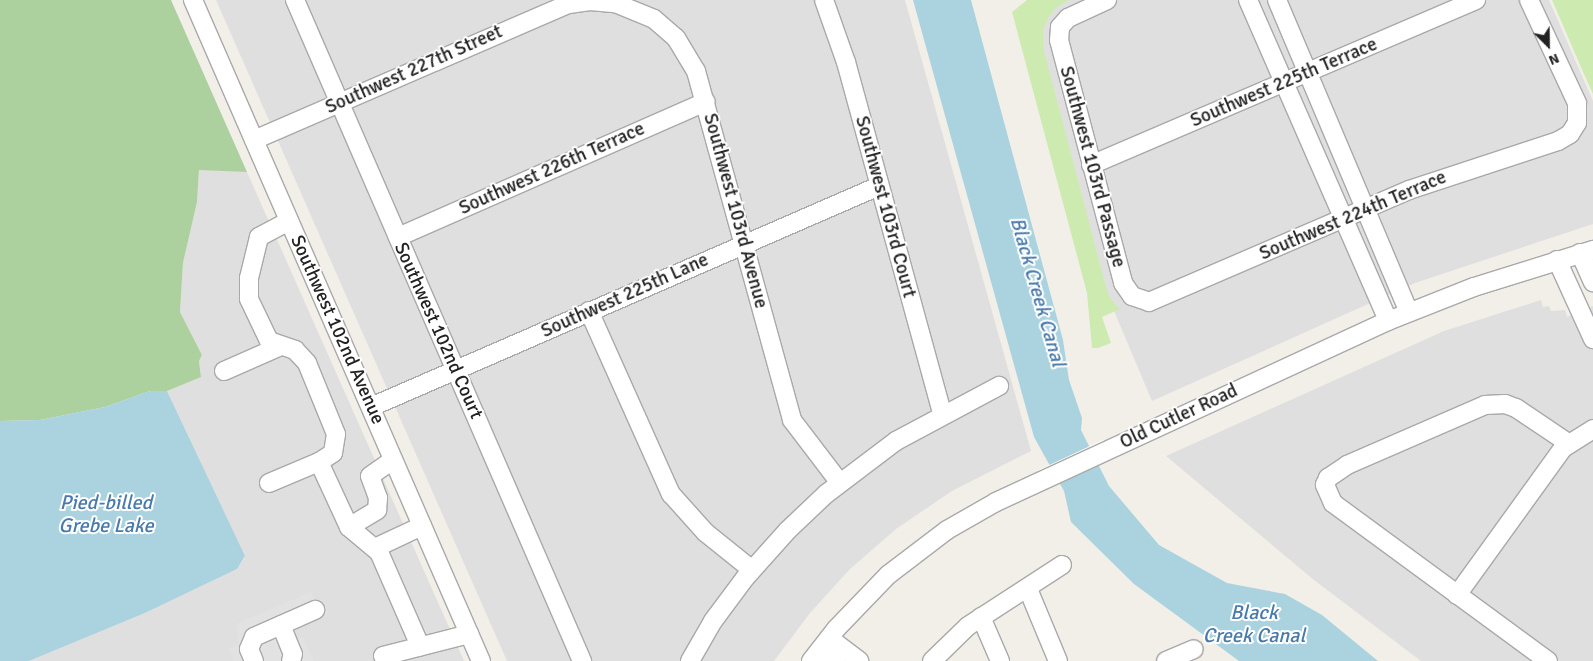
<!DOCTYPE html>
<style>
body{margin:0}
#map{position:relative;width:1593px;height:661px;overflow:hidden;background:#f2efe9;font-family:Signika,sans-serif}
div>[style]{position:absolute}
.residential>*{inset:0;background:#e0dfdf}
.grass>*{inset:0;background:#cdebb0}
.forest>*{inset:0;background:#add19e}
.parking>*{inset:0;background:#e2e2e2}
.water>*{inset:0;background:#aad3df}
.pier>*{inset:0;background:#fff;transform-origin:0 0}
.roads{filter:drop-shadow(1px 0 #a9a9a9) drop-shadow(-1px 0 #a9a9a9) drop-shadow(0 1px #a9a9a9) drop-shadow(0 -1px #a9a9a9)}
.minor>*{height:18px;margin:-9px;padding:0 9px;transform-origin:9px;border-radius:9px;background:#fff}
span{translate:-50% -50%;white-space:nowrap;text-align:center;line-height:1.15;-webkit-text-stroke:4px #fff;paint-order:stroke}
.street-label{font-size:19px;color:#222}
.water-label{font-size:20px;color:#4a7aab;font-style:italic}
.north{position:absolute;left:1523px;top:20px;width:50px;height:50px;-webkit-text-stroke:4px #fff;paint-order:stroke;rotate:157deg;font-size:14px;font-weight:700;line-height:20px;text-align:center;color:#222}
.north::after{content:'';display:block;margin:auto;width:18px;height:22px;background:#222;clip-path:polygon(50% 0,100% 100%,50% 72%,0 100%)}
</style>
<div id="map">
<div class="residential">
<i style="clip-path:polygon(216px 0,905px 0,1031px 451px,952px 491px,896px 529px,850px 569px,810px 613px,774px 661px,507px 661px)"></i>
<i style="clip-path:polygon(1027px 0,1549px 0,1593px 101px,1593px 224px,1415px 283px,1152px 401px,1106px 292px)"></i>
<i style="clip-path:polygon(199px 169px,247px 172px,464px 661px,29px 661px,145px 613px,237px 569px,245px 557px,167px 391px,201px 376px,199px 361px,202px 355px,180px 312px,183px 263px,197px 202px)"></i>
<i style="clip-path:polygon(1541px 300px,1543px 307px,1549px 306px,1551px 311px,1565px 310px,1567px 317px,1593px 306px,1593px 661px,1421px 661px,1314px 580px,1166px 456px,1444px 331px)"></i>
</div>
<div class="grass">
<i style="clip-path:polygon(1027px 0,1069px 0,1056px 8px,1048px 18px,1043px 31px,1043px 47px,1106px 287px,1110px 298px,1120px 309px,1102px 317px,1111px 343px,1098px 348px,1092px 348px,1087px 293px,1012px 12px)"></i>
<i style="clip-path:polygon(1552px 0,1593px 0,1593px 94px,1583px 72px)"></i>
</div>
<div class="forest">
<i style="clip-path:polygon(0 0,171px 0,247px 172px,199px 170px,197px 202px,183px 263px,180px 312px,202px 355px,199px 361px,201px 377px,167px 391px,150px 391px,105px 407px,40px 420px,0 421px)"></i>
</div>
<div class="parking">
<i style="clip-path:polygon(311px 592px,315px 602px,323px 599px,328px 613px,298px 624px,293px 633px,295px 640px,303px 637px,314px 661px,234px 661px,229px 648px,239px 644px,236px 624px)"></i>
</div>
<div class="water">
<i style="clip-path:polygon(913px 0,971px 0,1063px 340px,1069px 380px,1082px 418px,1081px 430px,1109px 486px,1159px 545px,1227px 583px,1285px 594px,1322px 615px,1378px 661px,1239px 661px,1134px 584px,1071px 522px,1064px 491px,1034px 437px)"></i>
<i style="clip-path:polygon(150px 391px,167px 391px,245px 556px,237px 569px,145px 613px,29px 661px,0 661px,0 421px,40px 420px,105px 407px)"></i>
</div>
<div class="pier">
<i style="left:1103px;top:440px;width:21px;height:72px;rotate:65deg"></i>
</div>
<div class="roads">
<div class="minor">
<i style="left:193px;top:0;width:721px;rotate:66.46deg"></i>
<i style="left:295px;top:0;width:721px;rotate:66.53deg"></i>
<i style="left:824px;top:0;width:66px;rotate:70.5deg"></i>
<i style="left:846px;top:62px;width:365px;rotate:74.7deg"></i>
<i style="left:1107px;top:0;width:43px;rotate:155.2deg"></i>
<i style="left:1068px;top:18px;width:12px;rotate:132deg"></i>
<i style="left:1060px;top:27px;width:13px;rotate:94deg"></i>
<i style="left:1059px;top:40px;width:251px;rotate:75.2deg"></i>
<i style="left:1123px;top:283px;width:16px;rotate:55deg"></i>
<i style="left:1132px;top:296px;width:18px;rotate:19deg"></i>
<i style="left:1149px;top:302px;width:283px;rotate:-23.3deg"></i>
<i style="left:1409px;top:190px;width:157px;rotate:-18.2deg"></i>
<i style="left:1558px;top:141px;width:14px;rotate:-30deg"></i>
<i style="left:1570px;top:134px;width:13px;rotate:-58deg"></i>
<i style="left:1577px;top:123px;width:20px;rotate:-90deg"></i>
<i style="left:1577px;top:103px;width:114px;rotate:-115deg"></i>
<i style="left:1248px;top:0;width:350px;rotate:66.4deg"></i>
<i style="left:1277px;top:0;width:339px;rotate:67.1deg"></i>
<i style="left:254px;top:140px;width:343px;rotate:-23.4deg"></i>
<i style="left:569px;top:4px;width:21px;rotate:-8deg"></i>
<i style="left:590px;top:1px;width:25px;rotate:5deg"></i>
<i style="left:615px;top:3px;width:42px;rotate:22.3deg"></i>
<i style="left:654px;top:19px;width:29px;rotate:41deg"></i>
<i style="left:676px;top:38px;width:39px;rotate:59deg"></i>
<i style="left:696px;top:71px;width:362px;rotate:74.6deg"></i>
<i style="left:792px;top:420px;width:79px;rotate:52.7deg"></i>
<i style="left:1091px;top:165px;width:419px;rotate:-23.2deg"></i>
<i style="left:289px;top:221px;width:34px;rotate:152deg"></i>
<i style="left:259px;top:237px;width:42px;rotate:103.7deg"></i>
<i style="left:249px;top:278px;width:21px;rotate:90deg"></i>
<i style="left:249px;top:299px;width:47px;rotate:64.5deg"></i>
<i style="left:269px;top:341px;width:28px;rotate:19deg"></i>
<i style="left:295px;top:350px;width:18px;rotate:47deg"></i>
<i style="left:307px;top:363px;width:77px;rotate:67.8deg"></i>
<i style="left:336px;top:434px;width:19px;rotate:99deg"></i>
<i style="left:333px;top:453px;width:17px;rotate:147deg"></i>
<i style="left:319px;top:462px;width:72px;rotate:65.2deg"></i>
<i style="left:349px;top:527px;width:39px;rotate:40deg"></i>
<i style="left:379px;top:552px;width:103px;rotate:66.4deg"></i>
<i style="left:398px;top:237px;width:336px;rotate:-23.7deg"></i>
<i style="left:1580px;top:253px;width:32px;rotate:66deg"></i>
<i style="left:1557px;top:260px;width:87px;rotate:65.5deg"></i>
<i style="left:589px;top:311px;width:201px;rotate:65.9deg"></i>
<i style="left:671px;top:494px;width:52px;rotate:48.1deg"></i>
<i style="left:706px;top:533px;width:59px;rotate:38.8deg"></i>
<i style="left:224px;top:371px;width:62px;rotate:-23.7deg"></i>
<i style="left:371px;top:407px;width:554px;rotate:-23.51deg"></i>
<i style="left:269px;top:483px;width:54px;rotate:-22.8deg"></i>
<i style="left:349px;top:527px;width:33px;rotate:-31deg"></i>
<i style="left:377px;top:510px;width:12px;rotate:-85deg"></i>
<i style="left:378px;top:498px;width:23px;rotate:-110deg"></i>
<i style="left:370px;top:476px;width:28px;rotate:-35deg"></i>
<i style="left:375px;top:548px;width:52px;rotate:-25.1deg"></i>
<i style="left:1028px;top:589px;width:78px;rotate:67.4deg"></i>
<i style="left:1457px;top:595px;width:181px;rotate:-54.2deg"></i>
<i style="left:1563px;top:448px;width:36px;rotate:-32deg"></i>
<i style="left:981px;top:617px;width:48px;rotate:66.6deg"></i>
<i style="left:281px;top:625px;width:31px;rotate:68deg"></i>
<i style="left:293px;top:654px;width:7px;rotate:106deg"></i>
<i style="left:829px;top:638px;width:38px;rotate:37deg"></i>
<i style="left:820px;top:650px;width:19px;rotate:36deg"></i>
<i style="left:383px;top:656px;width:89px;rotate:-14.3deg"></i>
<i style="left:254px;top:661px;width:13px;rotate:-113deg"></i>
<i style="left:249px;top:649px;width:13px;rotate:-67deg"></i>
<i style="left:254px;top:637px;width:67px;rotate:-23.9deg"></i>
<i style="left:690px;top:661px;width:46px;rotate:-60.1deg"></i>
<i style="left:713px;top:621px;width:54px;rotate:-53.3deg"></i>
<i style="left:745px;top:578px;width:64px;rotate:-48.1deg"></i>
<i style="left:788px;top:530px;width:52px;rotate:-43.5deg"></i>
<i style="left:826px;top:494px;width:88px;rotate:-37.1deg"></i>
<i style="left:896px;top:441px;width:117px;rotate:-28.1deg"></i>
<i style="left:811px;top:661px;width:41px;rotate:-52deg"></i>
<i style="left:836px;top:629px;width:75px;rotate:-46.1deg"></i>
<i style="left:888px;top:575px;width:74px;rotate:-37.3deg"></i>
<i style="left:947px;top:530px;width:56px;rotate:-29.7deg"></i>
<i style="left:996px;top:502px;width:432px;rotate:-24.8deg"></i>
<i style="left:1388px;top:321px;width:92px;rotate:-21.6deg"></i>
<i style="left:1474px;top:287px;width:125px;rotate:-17.3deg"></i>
<i style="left:932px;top:661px;width:50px;rotate:-44.2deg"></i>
<i style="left:968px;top:626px;width:112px;rotate:-33deg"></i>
<i style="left:1166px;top:661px;width:30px;rotate:-23deg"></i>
<i style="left:1548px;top:661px;width:267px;rotate:-143.7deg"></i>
<i style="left:1333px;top:503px;width:20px;rotate:-114deg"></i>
<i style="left:1325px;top:485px;width:8px;rotate:-67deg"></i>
<i style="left:1328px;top:478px;width:23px;rotate:-34deg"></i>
<i style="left:1347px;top:465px;width:150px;rotate:-23.5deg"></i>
<i style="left:1485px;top:405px;width:20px;rotate:-3deg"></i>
<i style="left:1505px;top:404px;width:12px;rotate:20deg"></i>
<i style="left:1516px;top:408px;width:63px;rotate:33.9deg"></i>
</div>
</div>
<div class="street-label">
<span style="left:414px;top:70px;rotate:-24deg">Southwest 227th Street</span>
<span style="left:1284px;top:83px;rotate:-23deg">Southwest 225th Terrace</span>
<span style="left:1092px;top:167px;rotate:75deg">Southwest 103rd Passage</span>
<span style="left:552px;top:169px;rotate:-24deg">Southwest 226th Terrace</span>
<span style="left:885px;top:207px;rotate:75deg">Southwest 103rd Court</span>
<span style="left:735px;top:211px;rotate:75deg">Southwest 103rd Avenue</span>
<span style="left:1353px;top:216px;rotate:-23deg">Southwest 224th Terrace</span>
<span style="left:625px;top:296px;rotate:-24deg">Southwest 225th Lane</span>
<span style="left:337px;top:330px;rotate:66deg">Southwest 102nd Avenue</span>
<span style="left:438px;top:331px;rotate:66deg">Southwest 102nd Court</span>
<span style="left:1179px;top:417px;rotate:-25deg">Old Cutler Road</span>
</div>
<div class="water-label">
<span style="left:1038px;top:292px;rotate:74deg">Black Creek Canal</span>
<span style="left:106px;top:514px">Pied-billed<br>Grebe Lake</span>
<span style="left:1254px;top:624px">Black<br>Creek Canal</span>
</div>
<div class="north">N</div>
</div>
